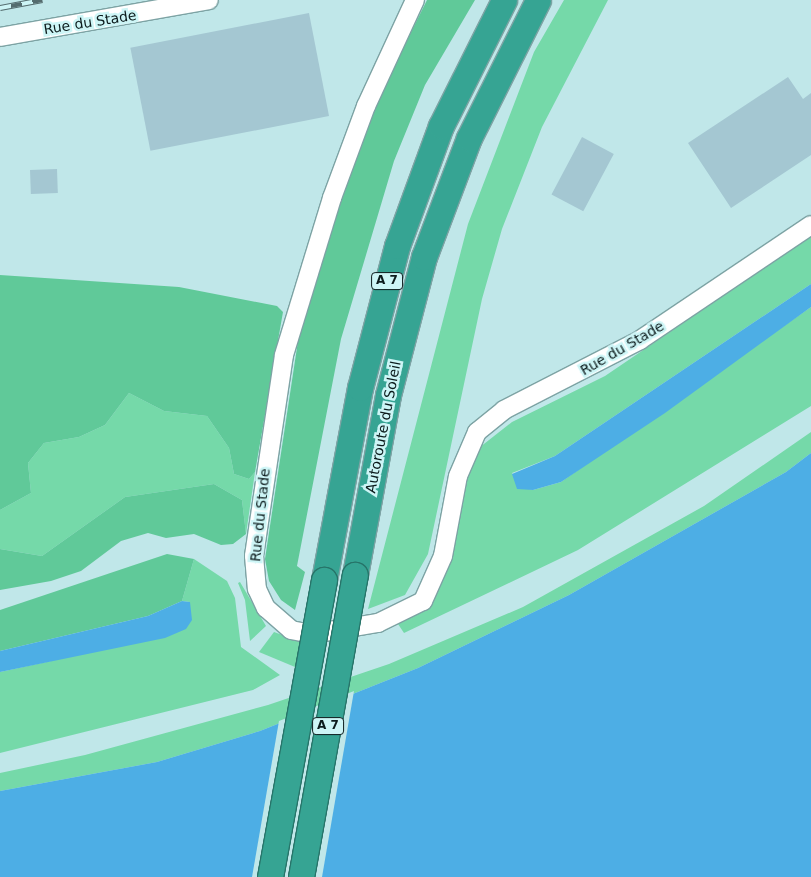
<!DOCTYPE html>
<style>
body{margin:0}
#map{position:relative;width:811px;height:877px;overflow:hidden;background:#c0e7e9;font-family:"DejaVu Sans",sans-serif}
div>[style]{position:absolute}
.green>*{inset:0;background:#75d9a9}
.forest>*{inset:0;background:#60c999}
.water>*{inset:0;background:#4daee5}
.pier>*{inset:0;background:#c0e7e9}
.building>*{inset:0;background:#a4c7d2;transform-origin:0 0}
.roads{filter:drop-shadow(1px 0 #7da3a4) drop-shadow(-1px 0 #7da3a4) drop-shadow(0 1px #7da3a4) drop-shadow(0 -1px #7da3a4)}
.minor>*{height:18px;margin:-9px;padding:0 9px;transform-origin:9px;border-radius:9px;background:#fff}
.highway>*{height:25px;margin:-12.5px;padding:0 12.5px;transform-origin:12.5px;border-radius:12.5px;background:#36a493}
.rail>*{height:5.5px;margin-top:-2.75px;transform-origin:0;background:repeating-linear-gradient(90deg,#cdf5f6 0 11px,#546c6e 0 22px);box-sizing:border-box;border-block:1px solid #546c6e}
.bridges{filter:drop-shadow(1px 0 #277469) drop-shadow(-1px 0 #277469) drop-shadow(0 1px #277469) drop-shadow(0 -1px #277469)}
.highway-bridge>*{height:25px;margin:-12.5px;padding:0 12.5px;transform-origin:12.5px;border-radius:12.5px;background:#36a493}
span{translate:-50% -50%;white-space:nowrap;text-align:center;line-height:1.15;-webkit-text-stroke:5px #cdf5f6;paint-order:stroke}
.shield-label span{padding:1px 4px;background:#cdf5f6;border:1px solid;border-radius:4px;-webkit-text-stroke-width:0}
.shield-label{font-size:12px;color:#0c1b1c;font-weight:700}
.street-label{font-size:14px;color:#0c1b1c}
</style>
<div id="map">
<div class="green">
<i style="clip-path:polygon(564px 0,608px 0,542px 127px,502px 229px,482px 299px,428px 554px,405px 595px,368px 609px,468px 224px,534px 52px)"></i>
<i style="clip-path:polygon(811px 236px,811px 284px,555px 456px,512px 473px,520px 487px,533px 490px,561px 482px,811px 307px,811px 406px,578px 550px,404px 633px,398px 624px,424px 607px,446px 573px,466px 469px,475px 451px,512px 422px,605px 376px)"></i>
<i style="clip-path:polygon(129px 393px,164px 411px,207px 416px,229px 448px,234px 474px,249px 479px,255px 472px,246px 534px,242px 500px,214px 484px,125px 497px,42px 556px,0 549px,0 510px,31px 493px,28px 463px,44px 443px,79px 437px,105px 425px)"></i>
<i style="clip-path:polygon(811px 432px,811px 453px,786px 472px,569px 595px,418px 668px,260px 731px,157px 762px,0 791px,0 773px,85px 755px,268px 705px,389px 664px,523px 607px,704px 506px)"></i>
<i style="clip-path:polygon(194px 559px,227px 581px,235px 598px,241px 647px,280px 675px,253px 690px,0 753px,0 672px,51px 661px,190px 602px,182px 601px)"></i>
<i style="clip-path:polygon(240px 582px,266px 626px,250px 641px,245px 600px,238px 583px)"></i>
<i style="clip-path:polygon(274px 632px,302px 642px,295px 667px,259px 652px)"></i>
</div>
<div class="forest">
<i style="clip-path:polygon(427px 0,475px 0,425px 85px,394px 161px,341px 339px,297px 566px,305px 572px,295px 610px,281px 600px,269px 581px,265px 559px,298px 341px,351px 167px,374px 106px)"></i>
<i style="clip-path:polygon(0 275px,179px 287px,277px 306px,283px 312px,255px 472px,249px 479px,234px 474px,229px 448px,207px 416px,164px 411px,129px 393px,105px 425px,79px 437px,44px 443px,28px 463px,31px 493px,0 510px)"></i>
<i style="clip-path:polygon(214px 484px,242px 500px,246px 534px,233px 544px,221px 545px,194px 534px,166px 538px,148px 533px,121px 541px,81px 571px,51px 581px,0 590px,0 549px,42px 556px,125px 497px)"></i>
<i style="clip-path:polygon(167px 554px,194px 559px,182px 601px,148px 616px,0 651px,0 610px)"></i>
</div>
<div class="water">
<i style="clip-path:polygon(811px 284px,811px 307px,665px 413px,561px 482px,533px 490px,517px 489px,512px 474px,555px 456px)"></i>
<i style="clip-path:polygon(811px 453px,811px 877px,0 877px,0 791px,157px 762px,260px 731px,418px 668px,569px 595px,786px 472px)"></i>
<i style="clip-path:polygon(182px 601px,190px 602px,192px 620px,186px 629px,165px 638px,0 672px,0 651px,148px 616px)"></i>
</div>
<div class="pier">
<i style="clip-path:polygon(354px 691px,322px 877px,252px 877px,279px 721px)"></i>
</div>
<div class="building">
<i style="left:309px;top:13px;width:105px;height:182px;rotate:79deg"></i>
<i style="clip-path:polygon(788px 77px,803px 99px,811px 93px,811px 155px,731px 208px,688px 143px)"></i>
<i style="left:582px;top:137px;width:36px;height:65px;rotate:28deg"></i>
<i style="left:57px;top:169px;width:24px;height:27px;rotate:88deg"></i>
</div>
<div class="roads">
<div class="minor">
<i style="left:415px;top:0;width:117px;rotate:114.8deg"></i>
<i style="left:366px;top:106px;width:98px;rotate:110.3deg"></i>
<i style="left:332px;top:198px;width:164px;rotate:107deg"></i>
<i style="left:284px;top:355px;width:203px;rotate:98.5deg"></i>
<i style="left:254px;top:556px;width:33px;rotate:85deg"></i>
<i style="left:257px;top:589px;width:21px;rotate:65deg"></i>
<i style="left:266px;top:608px;width:33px;rotate:41deg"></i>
<i style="left:291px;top:630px;width:21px;rotate:11deg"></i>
<i style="left:312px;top:634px;width:67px;rotate:-9.5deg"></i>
<i style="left:378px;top:623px;width:50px;rotate:-26.1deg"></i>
<i style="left:423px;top:601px;width:49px;rotate:-66deg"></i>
<i style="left:443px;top:556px;width:81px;rotate:-79.4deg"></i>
<i style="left:458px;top:476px;width:48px;rotate:-66.6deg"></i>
<i style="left:477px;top:432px;width:35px;rotate:-39deg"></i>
<i style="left:504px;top:410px;width:153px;rotate:-27.2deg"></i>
<i style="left:640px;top:340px;width:206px;rotate:-33.9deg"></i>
<i style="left:0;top:37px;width:212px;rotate:-10deg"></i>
</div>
<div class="highway">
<i style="left:355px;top:575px;width:183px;rotate:-79.6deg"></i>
<i style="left:388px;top:395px;width:143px;rotate:-75.4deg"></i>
<i style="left:424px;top:257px;width:127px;rotate:-69.3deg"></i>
<i style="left:469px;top:138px;width:154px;rotate:-63.4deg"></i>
<i style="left:324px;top:580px;width:195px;rotate:-79.4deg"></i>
<i style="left:360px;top:388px;width:147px;rotate:-75.4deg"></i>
<i style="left:397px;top:246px;width:128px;rotate:-69.9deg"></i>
<i style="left:441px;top:126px;width:141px;rotate:-63.4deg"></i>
</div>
</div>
<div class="rail">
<i style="left:0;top:8px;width:43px;rotate:-10.8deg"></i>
</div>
<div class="bridges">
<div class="highway-bridge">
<i style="left:270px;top:877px;width:302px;rotate:-79.7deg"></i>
<i style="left:301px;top:877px;width:307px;rotate:-79.9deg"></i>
</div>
</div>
<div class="shield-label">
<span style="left:387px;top:281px">A 7</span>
<span style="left:328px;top:726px">A 7</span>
</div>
<div class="street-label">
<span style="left:90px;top:22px;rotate:-9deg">Rue du Stade</span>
<span style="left:622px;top:348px;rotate:-30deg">Rue du Stade</span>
<span style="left:383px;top:427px;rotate:-79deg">Autoroute du Soleil</span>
<span style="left:260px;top:515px;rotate:-84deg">Rue du Stade</span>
</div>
</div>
